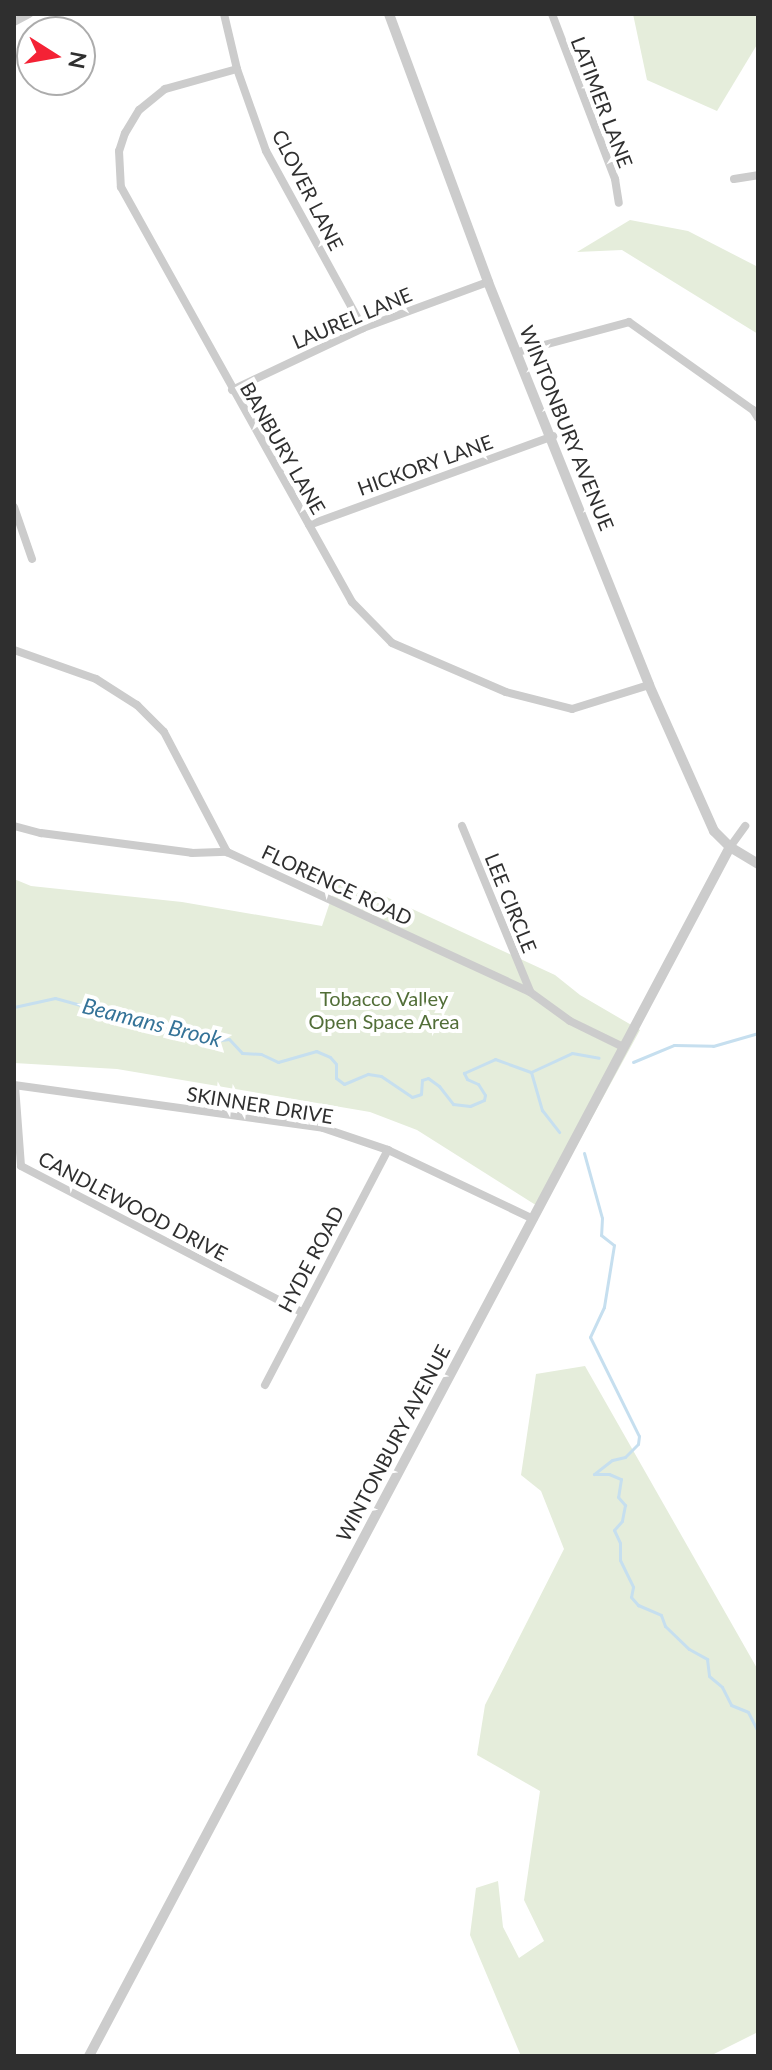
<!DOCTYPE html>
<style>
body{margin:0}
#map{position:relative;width:772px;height:2070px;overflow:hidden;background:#fff;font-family:Lato,sans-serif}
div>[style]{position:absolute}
.green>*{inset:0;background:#e5eddb}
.stream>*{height:3px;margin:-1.5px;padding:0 1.5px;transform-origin:1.5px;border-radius:1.5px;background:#c6dfef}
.minor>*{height:8px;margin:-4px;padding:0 4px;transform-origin:4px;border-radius:4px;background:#ccc}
.tertiary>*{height:10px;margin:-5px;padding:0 5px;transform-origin:5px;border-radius:5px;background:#ccc}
span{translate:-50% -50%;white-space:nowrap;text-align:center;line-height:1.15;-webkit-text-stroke:8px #fff;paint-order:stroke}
.street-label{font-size:20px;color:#2f2f2f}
.park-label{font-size:20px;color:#526e38}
.water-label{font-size:22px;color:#357398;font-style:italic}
.frame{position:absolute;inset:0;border:16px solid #2f2f2f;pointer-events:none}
.north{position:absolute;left:16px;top:16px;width:80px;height:80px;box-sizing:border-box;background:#fff;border:2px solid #acacac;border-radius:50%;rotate:101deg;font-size:22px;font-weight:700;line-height:32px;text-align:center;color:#2f2f2f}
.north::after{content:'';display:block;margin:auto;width:28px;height:36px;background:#f42235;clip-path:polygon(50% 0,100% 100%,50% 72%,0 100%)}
</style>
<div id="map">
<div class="green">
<i style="clip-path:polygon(633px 14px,758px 16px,758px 43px,717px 111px,647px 80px)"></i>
<i style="clip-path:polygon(630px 220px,688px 231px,758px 267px,758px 334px,622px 250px,577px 252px)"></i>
<i style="clip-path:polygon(339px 875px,555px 975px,580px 995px,640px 1030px,542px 1209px,417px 1130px,370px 1112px,117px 1069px,14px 1063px,14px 879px,31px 886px,182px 902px,322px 926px)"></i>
<i style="clip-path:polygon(585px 1366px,758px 1670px,758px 2032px,710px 2056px,521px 2056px,470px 1935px,476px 1888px,498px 1881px,503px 1927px,519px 1958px,544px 1941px,524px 1900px,540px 1791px,477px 1755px,485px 1705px,564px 1549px,541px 1491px,521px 1475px,536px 1374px)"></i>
</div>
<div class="stream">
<i style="left:14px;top:1007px;width:42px;rotate:-12.4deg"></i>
<i style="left:55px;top:998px;width:79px;rotate:15.4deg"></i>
<i style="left:131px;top:1019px;width:46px;rotate:8.8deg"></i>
<i style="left:176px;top:1026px;width:40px;rotate:22deg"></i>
<i style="left:213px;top:1041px;width:16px;rotate:-7deg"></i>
<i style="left:229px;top:1039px;width:19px;rotate:47deg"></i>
<i style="left:242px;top:1053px;width:19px;rotate:3deg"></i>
<i style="left:261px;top:1054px;width:19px;rotate:25deg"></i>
<i style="left:278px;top:1062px;width:40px;rotate:-16deg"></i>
<i style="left:316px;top:1051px;width:15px;rotate:23deg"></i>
<i style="left:330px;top:1057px;width:9px;rotate:49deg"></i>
<i style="left:336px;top:1064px;width:14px;rotate:90deg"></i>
<i style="left:336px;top:1078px;width:10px;rotate:37deg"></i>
<i style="left:344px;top:1084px;width:26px;rotate:-23deg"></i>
<i style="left:368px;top:1074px;width:13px;rotate:9deg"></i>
<i style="left:381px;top:1076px;width:37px;rotate:34deg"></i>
<i style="left:412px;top:1097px;width:9px;rotate:-18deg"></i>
<i style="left:421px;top:1094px;width:14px;rotate:-86deg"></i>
<i style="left:422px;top:1080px;width:6px;rotate:-18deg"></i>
<i style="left:428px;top:1078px;width:14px;rotate:36deg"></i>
<i style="left:439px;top:1086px;width:23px;rotate:52deg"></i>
<i style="left:453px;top:1104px;width:17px;rotate:7deg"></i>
<i style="left:470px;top:1106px;width:15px;rotate:-23deg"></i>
<i style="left:484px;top:1100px;width:5px;rotate:-79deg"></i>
<i style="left:485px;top:1095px;width:13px;rotate:-122deg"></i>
<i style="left:478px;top:1084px;width:12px;rotate:-156deg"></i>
<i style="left:467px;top:1079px;width:7px;rotate:-117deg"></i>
<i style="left:464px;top:1073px;width:34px;rotate:-24deg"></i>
<i style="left:495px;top:1059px;width:38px;rotate:20deg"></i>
<i style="left:531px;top:1072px;width:45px;rotate:-24.9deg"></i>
<i style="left:572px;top:1053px;width:27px;rotate:10deg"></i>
<i style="left:633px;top:1062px;width:44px;rotate:-22.5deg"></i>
<i style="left:674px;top:1045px;width:39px;rotate:1deg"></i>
<i style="left:713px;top:1046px;width:47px;rotate:-16.1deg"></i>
<i style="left:531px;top:1072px;width:40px;rotate:74deg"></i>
<i style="left:542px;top:1110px;width:28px;rotate:52deg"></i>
<i style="left:584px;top:1153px;width:67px;rotate:74.5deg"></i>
<i style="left:602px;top:1218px;width:17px;rotate:93deg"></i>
<i style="left:601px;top:1235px;width:16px;rotate:38deg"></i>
<i style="left:614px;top:1245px;width:63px;rotate:99.2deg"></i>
<i style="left:604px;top:1307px;width:33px;rotate:115deg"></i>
<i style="left:590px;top:1337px;width:110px;rotate:63.7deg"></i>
<i style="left:639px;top:1436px;width:8px;rotate:97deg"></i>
<i style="left:638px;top:1444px;width:18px;rotate:135deg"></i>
<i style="left:625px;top:1457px;width:13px;rotate:167deg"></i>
<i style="left:612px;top:1460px;width:23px;rotate:142deg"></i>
<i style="left:594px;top:1474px;width:15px"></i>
<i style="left:609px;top:1474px;width:13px;rotate:23deg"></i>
<i style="left:621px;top:1479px;width:18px;rotate:99deg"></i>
<i style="left:618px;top:1497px;width:11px;rotate:49deg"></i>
<i style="left:625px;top:1505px;width:16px;rotate:101deg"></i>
<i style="left:622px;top:1521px;width:12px;rotate:132deg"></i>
<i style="left:614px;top:1530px;width:14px;rotate:65deg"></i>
<i style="left:620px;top:1543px;width:17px;rotate:90deg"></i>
<i style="left:620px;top:1560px;width:30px;rotate:64deg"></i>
<i style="left:633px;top:1587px;width:10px;rotate:101deg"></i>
<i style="left:631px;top:1597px;width:11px;rotate:49deg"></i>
<i style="left:638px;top:1605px;width:25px;rotate:23deg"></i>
<i style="left:661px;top:1615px;width:12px;rotate:70deg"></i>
<i style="left:665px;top:1626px;width:33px;rotate:44deg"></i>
<i style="left:689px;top:1649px;width:21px;rotate:29deg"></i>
<i style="left:707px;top:1659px;width:17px;rotate:83deg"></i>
<i style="left:709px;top:1676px;width:17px;rotate:40deg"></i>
<i style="left:722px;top:1687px;width:20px;rotate:63deg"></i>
<i style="left:731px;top:1705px;width:18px;rotate:22deg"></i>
<i style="left:748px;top:1712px;width:22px;rotate:63deg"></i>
</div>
<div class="minor">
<i style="left:224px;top:14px;width:57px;rotate:76.7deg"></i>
<i style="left:237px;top:69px;width:87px;rotate:70.5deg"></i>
<i style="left:266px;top:151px;width:202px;rotate:61.3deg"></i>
<i style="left:552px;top:14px;width:177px;rotate:69.1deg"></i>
<i style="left:615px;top:179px;width:24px;rotate:81deg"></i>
<i style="left:14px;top:22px;width:17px;rotate:-28deg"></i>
<i style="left:237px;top:69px;width:75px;rotate:164.5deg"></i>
<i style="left:165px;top:89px;width:33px;rotate:141deg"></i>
<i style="left:139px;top:110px;width:27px;rotate:121deg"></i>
<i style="left:125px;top:133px;width:19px;rotate:108deg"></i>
<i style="left:119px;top:151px;width:36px;rotate:87deg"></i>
<i style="left:121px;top:187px;width:475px;rotate:60.9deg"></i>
<i style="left:352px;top:602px;width:57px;rotate:45.7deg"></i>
<i style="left:392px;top:643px;width:124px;rotate:23.3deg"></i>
<i style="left:506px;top:692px;width:68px;rotate:14.4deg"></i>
<i style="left:572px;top:709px;width:81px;rotate:-17.3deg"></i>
<i style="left:734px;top:179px;width:24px;rotate:-9deg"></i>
<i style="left:518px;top:352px;width:115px;rotate:-15.1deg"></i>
<i style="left:629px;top:322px;width:152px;rotate:35.4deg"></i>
<i style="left:753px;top:410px;width:9px;rotate:58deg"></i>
<i style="left:232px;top:390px;width:145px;rotate:-25.3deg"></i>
<i style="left:363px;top:328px;width:133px;rotate:-20.2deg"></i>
<i style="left:14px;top:507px;width:55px;rotate:70.9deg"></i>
<i style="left:309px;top:525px;width:260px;rotate:-20deg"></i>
<i style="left:14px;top:650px;width:87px;rotate:19.5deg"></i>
<i style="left:96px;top:679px;width:49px;rotate:32.4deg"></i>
<i style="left:137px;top:705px;width:38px;rotate:45deg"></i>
<i style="left:164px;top:732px;width:136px;rotate:62.3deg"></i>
<i style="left:14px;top:826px;width:28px;rotate:15deg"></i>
<i style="left:41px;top:833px;width:152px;rotate:7.5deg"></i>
<i style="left:192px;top:853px;width:35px;rotate:-2deg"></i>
<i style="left:227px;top:852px;width:334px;rotate:24.8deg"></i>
<i style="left:530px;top:992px;width:49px;rotate:35.9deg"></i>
<i style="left:570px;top:1021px;width:59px;rotate:26.1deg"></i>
<i style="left:462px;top:826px;width:178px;rotate:67.6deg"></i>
<i style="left:730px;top:847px;width:26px;rotate:-54deg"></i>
<i style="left:14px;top:1085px;width:312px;rotate:7.9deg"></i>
<i style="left:323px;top:1128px;width:69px;rotate:18.7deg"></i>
<i style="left:388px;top:1150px;width:161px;rotate:25.4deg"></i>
<i style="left:15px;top:1086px;width:80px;rotate:85.7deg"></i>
<i style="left:21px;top:1166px;width:316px;rotate:27.5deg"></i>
<i style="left:265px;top:1385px;width:265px;rotate:-62.4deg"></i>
</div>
<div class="tertiary">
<i style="left:389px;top:14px;width:286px;rotate:69.7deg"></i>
<i style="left:488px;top:282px;width:434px;rotate:68.2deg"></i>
<i style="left:649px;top:685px;width:160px;rotate:66deg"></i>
<i style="left:714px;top:831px;width:23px;rotate:45deg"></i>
<i style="left:730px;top:847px;width:33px;rotate:31deg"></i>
<i style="left:89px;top:2056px;width:1368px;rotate:-62.07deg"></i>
</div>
<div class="street-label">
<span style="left:602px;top:102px;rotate:69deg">LATIMER LANE</span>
<span style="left:308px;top:190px;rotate:63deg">CLOVER LANE</span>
<span style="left:352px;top:318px;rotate:-23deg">LAUREL LANE</span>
<span style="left:567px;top:428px;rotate:68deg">WINTONBURY AVENUE</span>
<span style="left:283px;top:448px;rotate:60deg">BANBURY LANE</span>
<span style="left:425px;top:465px;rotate:-20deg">HICKORY LANE</span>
<span style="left:337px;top:885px;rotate:25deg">FLORENCE ROAD</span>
<span style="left:511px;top:903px;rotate:68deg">LEE CIRCLE</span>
<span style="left:260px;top:1105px;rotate:9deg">SKINNER DRIVE</span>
<span style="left:133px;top:1206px;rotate:28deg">CANDLEWOOD DRIVE</span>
<span style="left:311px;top:1259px;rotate:-62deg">HYDE ROAD</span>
<span style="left:393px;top:1443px;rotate:-62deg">WINTONBURY AVENUE</span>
</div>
<div class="park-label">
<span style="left:384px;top:1010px">Tobacco Valley<br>Open Space Area</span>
</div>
<div class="water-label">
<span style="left:152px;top:1022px;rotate:14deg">Beamans Brook</span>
</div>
<div class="frame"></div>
<div class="north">N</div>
</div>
